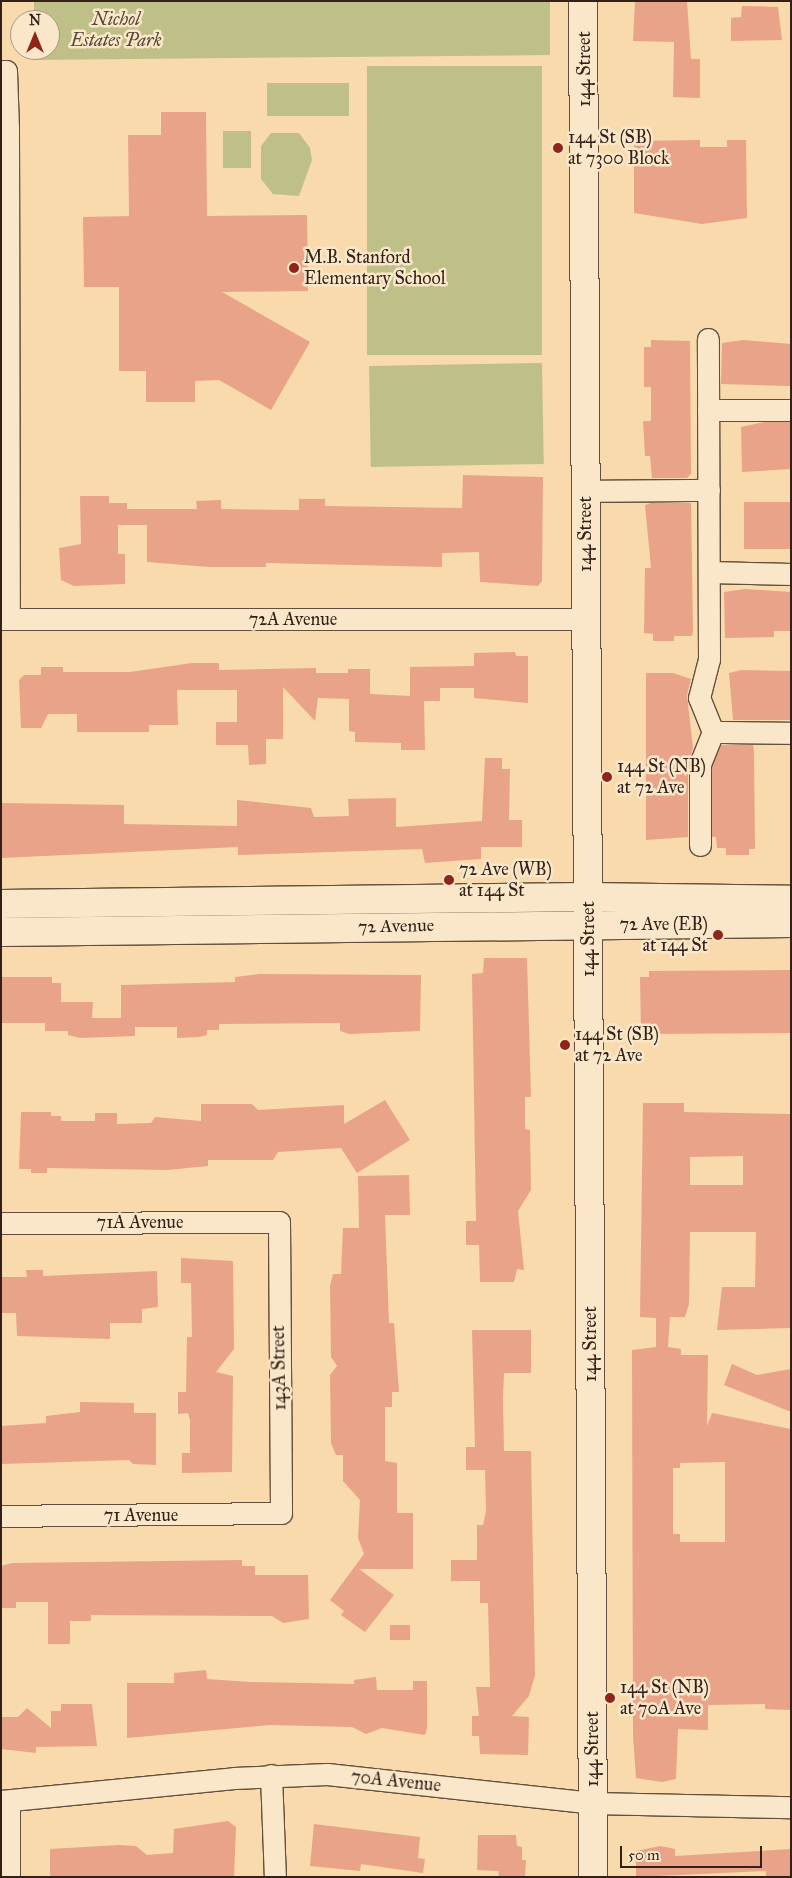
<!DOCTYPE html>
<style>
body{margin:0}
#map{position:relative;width:792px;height:1878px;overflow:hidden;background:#f8daad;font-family:"IM FELL Great Primer",serif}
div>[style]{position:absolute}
.green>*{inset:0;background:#bfbf88;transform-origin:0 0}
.building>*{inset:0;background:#e9a388;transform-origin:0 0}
.roads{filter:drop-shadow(1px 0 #644f3e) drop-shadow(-1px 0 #644f3e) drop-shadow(0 1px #644f3e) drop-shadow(0 -1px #644f3e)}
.minor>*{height:21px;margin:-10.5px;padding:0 10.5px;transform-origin:10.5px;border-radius:10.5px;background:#fae7ca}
.secondary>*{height:28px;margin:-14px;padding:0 14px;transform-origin:14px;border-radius:14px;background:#fae7ca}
.dots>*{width:14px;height:14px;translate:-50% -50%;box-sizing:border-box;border:2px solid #fae7ca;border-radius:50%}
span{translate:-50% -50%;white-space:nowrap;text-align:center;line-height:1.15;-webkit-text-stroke:5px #fae7ca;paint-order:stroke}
.park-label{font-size:18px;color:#564835;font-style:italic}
.street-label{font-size:18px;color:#332119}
.poi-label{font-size:18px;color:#332119}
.left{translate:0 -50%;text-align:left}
.right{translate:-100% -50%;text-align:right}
.frame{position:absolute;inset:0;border:2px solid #332119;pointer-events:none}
.north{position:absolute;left:10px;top:10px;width:50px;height:50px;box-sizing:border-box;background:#fae7ca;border:1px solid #aa9883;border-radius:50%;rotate:0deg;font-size:14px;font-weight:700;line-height:20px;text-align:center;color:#332119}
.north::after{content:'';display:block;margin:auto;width:18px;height:22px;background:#8f2418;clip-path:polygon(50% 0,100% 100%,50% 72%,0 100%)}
.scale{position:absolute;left:620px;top:1846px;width:142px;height:22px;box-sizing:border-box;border:2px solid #332119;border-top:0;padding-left:6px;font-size:15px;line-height:18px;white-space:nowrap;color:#332119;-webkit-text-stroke:4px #fae7ca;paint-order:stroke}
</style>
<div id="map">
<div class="green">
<i style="clip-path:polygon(34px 1px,550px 1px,550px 55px,34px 60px,34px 50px,50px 50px,50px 20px,34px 20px)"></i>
<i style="left:542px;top:66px;width:289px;height:175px;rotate:90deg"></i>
<i style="left:267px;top:83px;width:82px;height:33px"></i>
<i style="left:223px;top:131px;width:28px;height:37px"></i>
<i style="clip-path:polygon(271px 133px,299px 133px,310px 148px,312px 160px,299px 196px,273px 194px,261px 179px,261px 146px)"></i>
<i style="left:542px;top:363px;width:101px;height:173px;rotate:89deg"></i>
</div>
<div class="building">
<i style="clip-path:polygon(635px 1px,687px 1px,691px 59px,700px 59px,700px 98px,673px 97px,674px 42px,633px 41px)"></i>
<i style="clip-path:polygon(742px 6px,778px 7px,782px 40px,731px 41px,731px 18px,741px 17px)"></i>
<i style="clip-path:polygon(161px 112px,206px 112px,207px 216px,307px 215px,308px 291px,222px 292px,310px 342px,271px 410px,219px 380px,195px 381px,195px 402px,146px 402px,146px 371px,119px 371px,119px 287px,84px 287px,83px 217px,129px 216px,128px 135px,161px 135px)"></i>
<i style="clip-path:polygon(700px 140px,700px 147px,727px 147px,727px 140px,746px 140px,747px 218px,702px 224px,634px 213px,634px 141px)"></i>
<i style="clip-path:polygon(651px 340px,690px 341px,691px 474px,687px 478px,652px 478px,650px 456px,645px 456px,643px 421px,651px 421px,651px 387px,644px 387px,644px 347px,651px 347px)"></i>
<i style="clip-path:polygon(743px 340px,791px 344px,791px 386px,721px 384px,722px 343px)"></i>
<i style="clip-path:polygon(764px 422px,791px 422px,791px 469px,742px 472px,741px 427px)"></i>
<i style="clip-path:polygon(463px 475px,543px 477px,542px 581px,538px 586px,480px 582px,479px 552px,442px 553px,442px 567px,266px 563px,266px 567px,209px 567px,147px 562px,147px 525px,118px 525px,118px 554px,125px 554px,125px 584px,74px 586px,61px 580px,59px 548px,81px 544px,80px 496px,109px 496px,109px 503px,127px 503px,127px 509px,197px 509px,196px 501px,221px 500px,221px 509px,299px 510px,299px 499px,325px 499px,325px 506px,462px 508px)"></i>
<i style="left:791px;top:502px;width:47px;height:47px;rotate:90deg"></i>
<i style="clip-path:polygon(651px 503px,691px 503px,693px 630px,692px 636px,674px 636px,674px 641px,653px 641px,653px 634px,644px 633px,645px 568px,651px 568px,645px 505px)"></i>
<i style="clip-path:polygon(745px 589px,791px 592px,791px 631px,774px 631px,774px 637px,725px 638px,724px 592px)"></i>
<i style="clip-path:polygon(515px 652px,516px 656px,528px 656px,528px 703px,474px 698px,474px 688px,440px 688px,440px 701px,424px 701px,425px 750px,401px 750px,401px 743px,355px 742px,355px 732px,349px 731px,349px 699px,318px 698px,315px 721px,283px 687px,283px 739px,266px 739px,266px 764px,249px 765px,248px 745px,216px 745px,216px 722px,237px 722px,237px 690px,177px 690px,178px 725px,149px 725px,149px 732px,77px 732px,77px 714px,48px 714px,41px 728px,21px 728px,19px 680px,24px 675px,41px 675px,41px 667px,63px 667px,63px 672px,130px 672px,192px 663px,219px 663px,219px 670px,316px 668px,316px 673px,348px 673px,348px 669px,370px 669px,370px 694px,410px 696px,410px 667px,474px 666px,474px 653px)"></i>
<i style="clip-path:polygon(741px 670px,791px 671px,791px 720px,733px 720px,729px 673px)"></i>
<i style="clip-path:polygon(646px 673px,673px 673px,691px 679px,687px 695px,693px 748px,688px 764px,688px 837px,646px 840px)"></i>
<i style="clip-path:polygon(721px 745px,753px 745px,754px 751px,755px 849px,749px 849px,749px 855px,726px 855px,726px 848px,717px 848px,716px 837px,712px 837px,712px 766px)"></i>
<i style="clip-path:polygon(485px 758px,502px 758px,502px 769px,510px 769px,509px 820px,522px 820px,522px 847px,481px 847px,481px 859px,425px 863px,422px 849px,238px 855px,238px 847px,1px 858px,1px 803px,124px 805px,124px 824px,237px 826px,237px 800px,311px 808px,314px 817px,349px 816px,348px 799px,396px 798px,396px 827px,482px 821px)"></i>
<i style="clip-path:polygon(484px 958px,527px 958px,531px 1097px,525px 1097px,525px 1129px,530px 1130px,531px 1190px,518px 1211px,524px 1270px,517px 1269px,514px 1282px,480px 1282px,479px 1245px,466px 1245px,466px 1221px,476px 1221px,472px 974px,483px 973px)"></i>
<i style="clip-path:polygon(791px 970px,791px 1033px,649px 1034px,649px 1029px,641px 1029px,640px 977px,649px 977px,649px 971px)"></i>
<i style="clip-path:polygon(259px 974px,421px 975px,420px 1031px,349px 1034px,340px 1031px,340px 1023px,219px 1024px,219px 1030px,207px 1030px,207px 1035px,199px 1037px,177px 1038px,177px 1027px,135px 1027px,135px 1036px,80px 1038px,68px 1035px,68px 1031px,45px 1031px,45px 1023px,1px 1023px,1px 977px,52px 977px,52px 983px,61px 983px,61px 1002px,93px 1002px,92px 1018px,121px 1018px,121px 985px,235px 982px,235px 977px)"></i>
<i style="clip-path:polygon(385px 1100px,410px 1140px,357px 1173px,341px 1148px,278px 1152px,273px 1160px,208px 1160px,208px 1166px,167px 1170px,47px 1168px,47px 1173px,31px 1173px,31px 1169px,19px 1169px,21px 1112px,51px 1112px,51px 1116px,61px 1116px,61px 1121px,95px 1121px,95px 1113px,117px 1113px,117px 1124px,151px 1123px,155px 1117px,201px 1121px,201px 1104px,252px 1104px,258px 1110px,344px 1105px,344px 1124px)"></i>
<i style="clip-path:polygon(evenodd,643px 1103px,684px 1103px,684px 1112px,791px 1114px,791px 1328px,717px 1330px,722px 1287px,755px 1287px,756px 1232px,690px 1232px,689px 1304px,685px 1317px,670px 1317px,668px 1347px,681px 1349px,681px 1355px,708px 1355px,707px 1426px,712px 1413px,791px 1429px,791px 1710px,765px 1709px,765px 1704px,708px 1705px,708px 1730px,678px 1729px,676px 1779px,662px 1782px,636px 1778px,633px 1736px,632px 1350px,656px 1347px,656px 1318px,640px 1317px,643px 1103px,743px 1156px,743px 1185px,690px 1185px,690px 1157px,743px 1156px,643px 1103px,725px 1462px,725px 1542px,680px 1542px,680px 1534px,673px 1534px,673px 1468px,680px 1468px,680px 1463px,725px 1462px)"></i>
<i style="clip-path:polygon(409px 1175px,410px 1215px,385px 1215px,389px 1323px,394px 1323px,399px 1392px,392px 1392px,392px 1407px,385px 1407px,385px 1461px,397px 1463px,397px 1513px,413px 1513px,413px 1569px,359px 1569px,394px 1595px,365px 1632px,341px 1615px,344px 1611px,330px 1600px,364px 1554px,358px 1538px,360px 1500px,343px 1481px,343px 1455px,336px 1455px,331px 1443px,330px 1375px,337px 1366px,331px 1357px,330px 1286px,333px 1274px,341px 1274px,343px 1228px,359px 1228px,358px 1176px)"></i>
<i style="clip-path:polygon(181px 1258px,233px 1261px,234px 1349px,216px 1372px,233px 1376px,232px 1472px,182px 1473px,182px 1453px,190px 1453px,190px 1420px,188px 1413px,178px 1414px,178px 1392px,186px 1392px,187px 1337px,192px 1337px,191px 1283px,181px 1283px)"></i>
<i style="clip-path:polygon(26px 1270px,43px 1270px,43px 1276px,157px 1271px,158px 1307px,142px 1309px,142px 1323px,110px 1323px,110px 1339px,17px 1336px,16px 1313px,1px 1313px,1px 1277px,27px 1277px)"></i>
<i style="clip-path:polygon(472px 1330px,531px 1330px,531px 1373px,504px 1373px,503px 1399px,504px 1451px,531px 1451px,535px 1675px,529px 1696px,512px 1716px,529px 1717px,528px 1755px,480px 1754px,479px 1736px,472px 1736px,472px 1716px,479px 1716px,476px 1687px,490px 1687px,488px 1603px,480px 1603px,480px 1581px,451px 1581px,451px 1560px,477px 1560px,477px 1525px,483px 1525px,486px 1511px,485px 1470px,466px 1470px,466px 1447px,475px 1447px)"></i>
<i style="clip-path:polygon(732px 1364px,757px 1375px,791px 1369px,791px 1412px,724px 1385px)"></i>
<i style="clip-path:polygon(80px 1402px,134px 1403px,134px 1413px,156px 1413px,156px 1465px,133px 1464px,129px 1460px,1px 1464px,1px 1426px,46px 1423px,46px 1416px,80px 1412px)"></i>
<i style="clip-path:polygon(242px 1560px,242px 1566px,255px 1566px,255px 1575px,308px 1575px,309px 1619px,283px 1623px,272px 1616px,91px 1615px,91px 1621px,70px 1621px,70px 1644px,48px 1644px,48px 1602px,16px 1602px,16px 1608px,1px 1608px,1px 1566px,12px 1563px)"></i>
<i style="left:390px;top:1625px;width:20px;height:15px"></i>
<i style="clip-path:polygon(206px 1670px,207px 1679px,250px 1682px,354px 1684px,354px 1680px,376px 1677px,377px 1690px,413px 1690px,413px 1681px,427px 1681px,427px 1729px,425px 1735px,382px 1728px,366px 1734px,352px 1727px,270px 1725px,127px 1738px,127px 1683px,174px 1683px,174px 1673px)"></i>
<i style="clip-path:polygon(61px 1704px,92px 1704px,97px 1746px,36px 1747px,36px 1753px,1px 1749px,1px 1717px,18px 1717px,27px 1708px,51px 1728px,51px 1711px,61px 1711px)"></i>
<i style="clip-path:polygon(228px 1821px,236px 1827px,234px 1877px,50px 1877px,50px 1849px,119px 1845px,136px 1846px,147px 1855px,173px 1853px,174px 1829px)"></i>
<i style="clip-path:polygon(314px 1824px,420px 1837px,418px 1858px,425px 1859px,423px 1873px,361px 1864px,360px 1871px,310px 1866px)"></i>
<i style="clip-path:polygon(478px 1835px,516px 1835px,517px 1846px,522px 1847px,522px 1860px,526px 1860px,525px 1877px,498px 1877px,499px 1871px,477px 1870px)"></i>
<i style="clip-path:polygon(660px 1846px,675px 1849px,675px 1856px,791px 1849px,791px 1877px,766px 1877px,766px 1871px,636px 1877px,636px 1851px)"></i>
</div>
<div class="roads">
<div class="minor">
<i style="left:1px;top:71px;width:5px"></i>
<i style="left:6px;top:71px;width:57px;rotate:88deg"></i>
<i style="left:8px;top:128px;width:491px;rotate:89.9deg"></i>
<i style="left:708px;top:410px;width:83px"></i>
<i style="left:585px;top:491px;width:124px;rotate:-0.5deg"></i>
<i style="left:709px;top:572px;width:82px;rotate:1.4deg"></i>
<i style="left:1px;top:619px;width:585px"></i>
<i style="left:713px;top:732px;width:78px;rotate:0.7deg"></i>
<i style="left:700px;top:845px;width:81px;rotate:-90deg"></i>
<i style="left:700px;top:764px;width:35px;rotate:-68deg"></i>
<i style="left:713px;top:732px;width:37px;rotate:-112deg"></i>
<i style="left:699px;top:698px;width:40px;rotate:-75.6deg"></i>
<i style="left:709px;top:659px;width:320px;rotate:-90.2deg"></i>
<i style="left:1px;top:1223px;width:278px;rotate:-0.2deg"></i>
<i style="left:279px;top:1222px;width:291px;rotate:89.6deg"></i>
<i style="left:281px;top:1513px;width:280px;rotate:179.4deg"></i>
<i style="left:271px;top:1775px;width:102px;rotate:87.8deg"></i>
<i style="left:1px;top:1801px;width:234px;rotate:-5.6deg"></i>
<i style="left:234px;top:1778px;width:93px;rotate:-2.5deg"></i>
<i style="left:327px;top:1774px;width:267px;rotate:6.2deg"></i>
<i style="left:592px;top:1803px;width:199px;rotate:1.2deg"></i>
<i style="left:9px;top:1877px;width:76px;rotate:-90deg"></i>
</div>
<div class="secondary">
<i style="left:583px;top:1px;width:1876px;rotate:89.69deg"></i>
<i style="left:1px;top:904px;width:586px;rotate:-0.68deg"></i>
<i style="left:587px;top:897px;width:204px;rotate:0.8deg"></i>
<i style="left:1px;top:932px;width:790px;rotate:-0.65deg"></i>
</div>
</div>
<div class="dots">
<i style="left:558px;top:148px;background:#8f2418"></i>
<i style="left:294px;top:268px;background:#8f2418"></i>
<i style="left:607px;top:777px;background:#8f2418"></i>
<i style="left:449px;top:880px;background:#8f2418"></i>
<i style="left:718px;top:935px;background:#8f2418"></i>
<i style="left:565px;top:1045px;background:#8f2418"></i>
<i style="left:610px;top:1698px;background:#8f2418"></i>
</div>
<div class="park-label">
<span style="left:116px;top:30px">Nichol<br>Estates Park</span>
</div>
<div class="street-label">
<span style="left:584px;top:69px;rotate:-90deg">144 Street</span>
<span style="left:585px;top:534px;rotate:-90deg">144 Street</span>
<span style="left:293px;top:619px">72A Avenue</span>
<span style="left:396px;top:926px;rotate:-1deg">72 Avenue</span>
<span style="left:588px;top:939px;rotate:-90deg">144 Street</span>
<span style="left:140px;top:1222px">71A Avenue</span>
<span style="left:590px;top:1344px;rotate:-90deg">144 Street</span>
<span style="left:279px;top:1368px;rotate:-91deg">143A Street</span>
<span style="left:141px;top:1515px">71 Avenue</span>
<span style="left:592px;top:1749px;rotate:-90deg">144 Street</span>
<span style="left:396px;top:1781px;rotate:6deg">70A Avenue</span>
</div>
<div class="poi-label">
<span class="left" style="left:568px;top:148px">144 St (SB)<br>at 7300 Block</span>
<span class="left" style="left:304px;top:268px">M.B. Stanford<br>Elementary School</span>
<span class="left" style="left:617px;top:777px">144 St (NB)<br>at 72 Ave</span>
<span class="left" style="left:459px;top:880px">72 Ave (WB)<br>at 144 St</span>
<span class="right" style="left:708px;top:935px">72 Ave (EB)<br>at 144 St</span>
<span class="left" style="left:575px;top:1045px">144 St (SB)<br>at 72 Ave</span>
<span class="left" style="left:620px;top:1698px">144 St (NB)<br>at 70A Ave</span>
</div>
<div class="frame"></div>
<div class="north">N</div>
<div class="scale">50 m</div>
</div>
